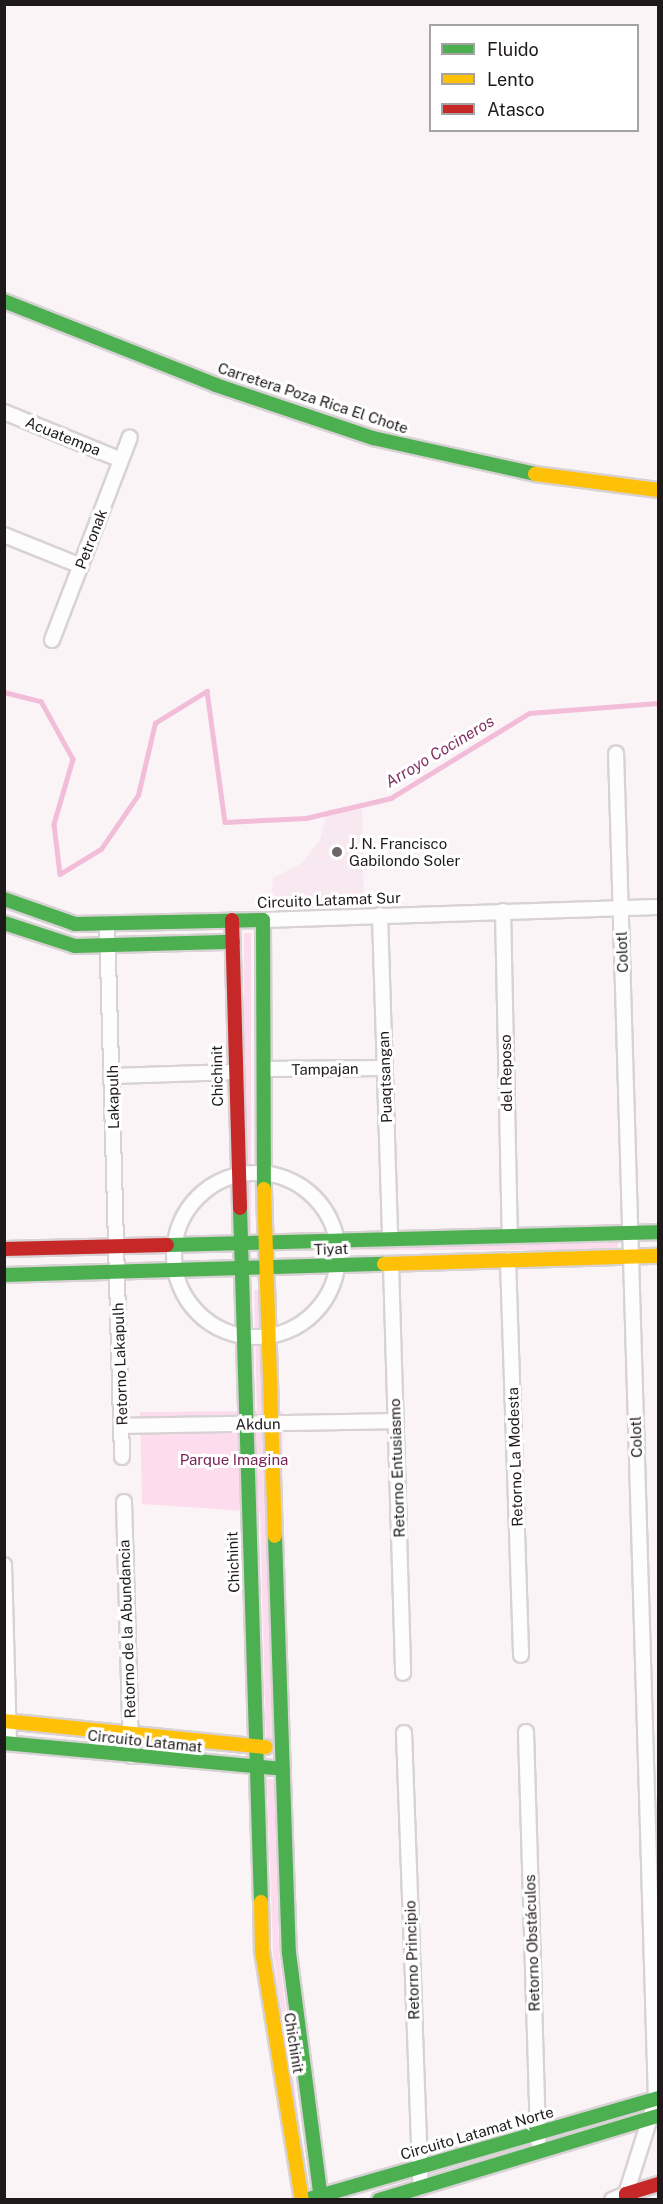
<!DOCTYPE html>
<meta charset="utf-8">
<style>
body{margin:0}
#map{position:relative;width:663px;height:2204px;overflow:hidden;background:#fbf4f7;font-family:"Public Sans",sans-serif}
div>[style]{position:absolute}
.built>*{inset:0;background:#f8e8f0}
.green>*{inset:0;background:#fddded;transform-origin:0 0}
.stream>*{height:4.5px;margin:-2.25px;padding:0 2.25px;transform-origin:2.25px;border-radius:2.25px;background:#f2bdd9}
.roads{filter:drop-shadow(2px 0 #d8d2d5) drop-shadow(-2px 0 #d8d2d5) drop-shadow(0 2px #d8d2d5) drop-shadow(0 -2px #d8d2d5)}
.street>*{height:14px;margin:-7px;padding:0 7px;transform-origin:7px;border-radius:7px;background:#fefdfe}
.street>.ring{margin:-7px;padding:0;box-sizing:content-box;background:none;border:14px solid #fefdfe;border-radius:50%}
.fast>*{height:14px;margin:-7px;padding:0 7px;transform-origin:7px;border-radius:7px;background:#4caf50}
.slow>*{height:14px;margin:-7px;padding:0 7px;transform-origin:7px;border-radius:7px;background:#ffc107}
.jam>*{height:14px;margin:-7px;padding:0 7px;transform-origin:7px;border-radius:7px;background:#c62828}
.dots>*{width:16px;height:16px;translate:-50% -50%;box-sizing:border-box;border:3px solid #fff;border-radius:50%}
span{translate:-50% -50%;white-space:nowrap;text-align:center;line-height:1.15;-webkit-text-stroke:6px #fff;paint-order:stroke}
.street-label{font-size:15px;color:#1e191b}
.poi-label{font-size:15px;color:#1e191b}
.left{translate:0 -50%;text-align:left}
.park-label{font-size:15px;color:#782557}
.water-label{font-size:16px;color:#843162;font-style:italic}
.frame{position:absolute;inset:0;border:6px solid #1e191b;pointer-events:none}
.legend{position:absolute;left:429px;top:24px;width:210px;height:108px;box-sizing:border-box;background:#fff;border:2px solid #a5a3a4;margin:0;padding:8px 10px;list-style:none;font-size:18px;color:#1e191b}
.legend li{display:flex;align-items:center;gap:12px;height:30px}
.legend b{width:30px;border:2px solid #a5a3a4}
</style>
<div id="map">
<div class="built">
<i style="clip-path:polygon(362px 807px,364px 908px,270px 909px,273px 878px,302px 863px,320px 840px,328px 809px)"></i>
</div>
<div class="green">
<i style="left:244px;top:933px;width:7px;height:305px"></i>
<i style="left:618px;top:1241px;width:9px;height:333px;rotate:90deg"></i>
<i style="clip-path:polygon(254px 1290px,261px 1290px,264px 1411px,283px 1411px,282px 1513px,267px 1513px,273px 1743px,266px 1742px,260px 1512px,142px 1504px,140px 1412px,257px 1411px)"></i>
<i style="clip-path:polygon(267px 1779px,274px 1779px,279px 1952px,305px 2178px,273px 1953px)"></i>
</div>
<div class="stream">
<i style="left:4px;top:692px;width:38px;rotate:14deg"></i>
<i style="left:41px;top:701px;width:66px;rotate:61.1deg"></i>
<i style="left:73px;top:759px;width:68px;rotate:106.3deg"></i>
<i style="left:54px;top:824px;width:50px;rotate:83.2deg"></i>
<i style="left:60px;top:874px;width:48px;rotate:-31.4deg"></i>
<i style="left:101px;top:849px;width:65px;rotate:-55.6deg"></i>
<i style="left:138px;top:795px;width:74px;rotate:-76.7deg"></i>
<i style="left:155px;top:723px;width:61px;rotate:-31.6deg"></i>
<i style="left:207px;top:691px;width:132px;rotate:82.2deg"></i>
<i style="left:225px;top:822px;width:81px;rotate:-2.8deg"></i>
<i style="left:306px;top:818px;width:87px;rotate:-13.2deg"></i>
<i style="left:391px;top:798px;width:162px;rotate:-31.6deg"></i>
<i style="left:529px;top:713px;width:129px;rotate:-4.4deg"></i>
</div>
<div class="roads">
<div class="street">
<i style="left:4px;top:412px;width:126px;rotate:22.3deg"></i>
<i style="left:4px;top:535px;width:83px;rotate:21.9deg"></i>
<i style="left:52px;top:640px;width:217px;rotate:-69deg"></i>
<i style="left:503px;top:911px;width:324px;rotate:88.8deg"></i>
<i style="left:380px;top:915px;width:323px;rotate:88.2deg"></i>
<i style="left:263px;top:920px;width:395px;rotate:-1.9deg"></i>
<i style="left:107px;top:923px;width:534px;rotate:88.39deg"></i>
<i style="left:265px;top:1069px;width:120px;rotate:-0.5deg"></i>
<i style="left:113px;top:1076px;width:121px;rotate:-1.9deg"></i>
<i class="ring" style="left:174px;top:1173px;width:150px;height:150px"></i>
<i style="left:508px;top:1260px;width:395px;rotate:88.1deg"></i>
<i style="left:391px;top:1264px;width:409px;rotate:88.3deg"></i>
<i style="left:121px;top:1426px;width:274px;rotate:-1deg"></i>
<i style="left:124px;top:1502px;width:254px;rotate:88.4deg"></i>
<i style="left:4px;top:1565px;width:178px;rotate:88.4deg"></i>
<i style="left:526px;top:1732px;width:409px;rotate:88.3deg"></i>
<i style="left:404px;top:1733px;width:455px;rotate:87.9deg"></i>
<i style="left:612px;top:2200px;width:15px;rotate:-23deg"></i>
<i style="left:626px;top:2194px;width:100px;rotate:-72.5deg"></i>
<i style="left:656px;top:2099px;width:1346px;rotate:-91.7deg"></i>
</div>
<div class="fast">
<i style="left:4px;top:301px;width:228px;rotate:21.6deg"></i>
<i style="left:216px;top:385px;width:166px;rotate:18.7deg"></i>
<i style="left:373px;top:438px;width:166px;rotate:12.5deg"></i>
<i style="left:4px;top:899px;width:75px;rotate:19.4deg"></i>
<i style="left:75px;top:924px;width:188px;rotate:-1.2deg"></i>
<i style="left:263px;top:920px;width:269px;rotate:89.8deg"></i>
<i style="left:4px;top:923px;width:75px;rotate:17.9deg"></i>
<i style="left:75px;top:946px;width:158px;rotate:-1.5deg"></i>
<i style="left:240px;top:1208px;width:694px;rotate:88.27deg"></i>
<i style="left:167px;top:1245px;width:491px;rotate:-1.5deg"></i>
<i style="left:4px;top:1275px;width:380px;rotate:-1.7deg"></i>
<i style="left:275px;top:1536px;width:417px;rotate:88.1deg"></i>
<i style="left:289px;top:1953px;width:249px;rotate:82.6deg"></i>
<i style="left:4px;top:1743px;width:280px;rotate:5.3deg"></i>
<i style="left:309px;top:2199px;width:363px;rotate:-16.1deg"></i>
<i style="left:379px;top:2200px;width:291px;rotate:-16.8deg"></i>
</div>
<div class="slow">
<i style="left:535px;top:474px;width:124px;rotate:7.4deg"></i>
<i style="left:264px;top:1189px;width:347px;rotate:88.2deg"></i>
<i style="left:384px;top:1264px;width:274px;rotate:-1.7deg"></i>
<i style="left:4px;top:1721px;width:263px;rotate:5.7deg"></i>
<i style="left:261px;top:1902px;width:49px;rotate:88.8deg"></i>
<i style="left:262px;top:1951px;width:252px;rotate:80.9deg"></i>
</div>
<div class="jam">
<i style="left:232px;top:920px;width:288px;rotate:88.4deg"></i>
<i style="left:4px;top:1249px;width:163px;rotate:-1.4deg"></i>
<i style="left:626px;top:2200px;width:6px;rotate:-90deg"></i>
<i style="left:626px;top:2194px;width:34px;rotate:-17deg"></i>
</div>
</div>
<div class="dots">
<i style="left:337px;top:852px;background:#6b6668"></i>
</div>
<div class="street-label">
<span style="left:313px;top:398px;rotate:18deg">Carretera Poza Rica El Chote</span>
<span style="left:63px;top:436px;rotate:22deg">Acuatempa</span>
<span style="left:91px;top:539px;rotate:-69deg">Petronak</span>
<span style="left:329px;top:900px;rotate:-2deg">Circuito Latamat Sur</span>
<span style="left:622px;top:952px;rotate:-92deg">Colotl</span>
<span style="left:325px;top:1069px;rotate:-1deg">Tampajan</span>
<span style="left:506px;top:1073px;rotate:-91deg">del Reposo</span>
<span style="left:217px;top:1076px;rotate:-91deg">Chichinit</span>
<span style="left:385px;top:1077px;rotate:-92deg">Puaqtsangan</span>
<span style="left:113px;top:1097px;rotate:-91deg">Lakapulh</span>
<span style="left:331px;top:1249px;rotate:-2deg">Tiyat</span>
<span style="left:120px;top:1364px;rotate:-92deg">Retorno Lakapulh</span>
<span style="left:258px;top:1424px;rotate:-1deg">Akdun</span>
<span style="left:636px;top:1437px;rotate:-92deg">Colotl</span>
<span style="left:515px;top:1457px;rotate:-92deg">Retorno La Modesta</span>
<span style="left:397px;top:1468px;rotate:-92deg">Retorno Entusiasmo</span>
<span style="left:233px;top:1562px;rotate:-92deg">Chichinit</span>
<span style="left:127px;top:1629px;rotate:-92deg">Retorno de la Abundancia</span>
<span style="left:145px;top:1741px;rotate:6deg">Circuito Latamat</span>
<span style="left:532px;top:1943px;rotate:-92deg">Retorno Obstáculos</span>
<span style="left:412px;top:1960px;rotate:-92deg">Retorno Principio</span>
<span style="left:294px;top:2043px;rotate:81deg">Chichinit</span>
<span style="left:477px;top:2133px;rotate:-16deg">Circuito Latamat Norte</span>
</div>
<div class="poi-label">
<span class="left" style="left:349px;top:852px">J. N. Francisco<br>Gabilondo Soler</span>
</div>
<div class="park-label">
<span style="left:234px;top:1460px">Parque Imagina</span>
</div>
<div class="water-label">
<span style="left:440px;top:752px;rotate:-31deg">Arroyo Cocineros</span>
</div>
<div class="frame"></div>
<ul class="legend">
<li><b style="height:8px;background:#4caf50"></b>Fluido</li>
<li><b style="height:8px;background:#ffc107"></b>Lento</li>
<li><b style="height:8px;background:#c62828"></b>Atasco</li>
</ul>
</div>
